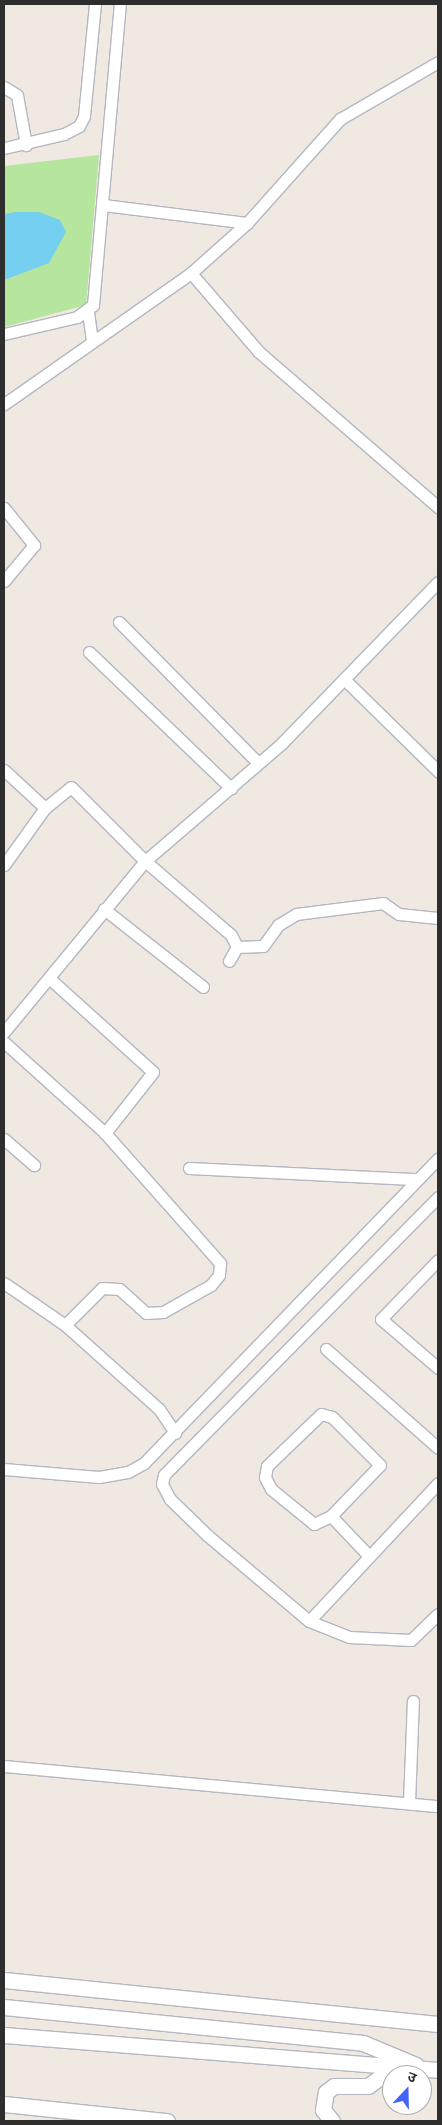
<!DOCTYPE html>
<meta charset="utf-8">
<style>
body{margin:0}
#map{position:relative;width:442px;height:2125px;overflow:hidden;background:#efe9e1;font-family:"Roboto Condensed","Noto Sans Devanagari",sans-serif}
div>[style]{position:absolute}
.green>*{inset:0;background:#b6e59e}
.water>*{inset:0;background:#75cff0}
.roads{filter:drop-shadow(1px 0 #b4b7c1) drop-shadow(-1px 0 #b4b7c1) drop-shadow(0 1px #b4b7c1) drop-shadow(0 -1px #b4b7c1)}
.street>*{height:11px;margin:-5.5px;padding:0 5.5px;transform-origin:5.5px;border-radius:5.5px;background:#fff}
.secondary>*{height:15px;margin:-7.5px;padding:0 7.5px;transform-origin:7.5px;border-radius:7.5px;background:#fff}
span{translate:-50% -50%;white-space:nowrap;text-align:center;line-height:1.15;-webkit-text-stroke:4px #fff;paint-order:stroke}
.frame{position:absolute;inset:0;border:5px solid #2e2e2e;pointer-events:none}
.north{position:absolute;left:382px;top:2065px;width:50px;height:50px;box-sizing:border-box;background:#fff;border:1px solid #ababab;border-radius:50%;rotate:21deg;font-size:14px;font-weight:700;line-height:20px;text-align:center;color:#2e2e2e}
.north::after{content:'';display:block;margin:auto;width:18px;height:22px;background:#4264fb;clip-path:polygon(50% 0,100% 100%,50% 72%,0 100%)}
</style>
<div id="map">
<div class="green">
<i style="clip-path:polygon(99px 155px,86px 305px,4px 327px,4px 166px)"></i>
</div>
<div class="water">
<i style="clip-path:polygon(16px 212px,39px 212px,60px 220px,66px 232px,49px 263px,4px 280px,4px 214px)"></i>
</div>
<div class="roads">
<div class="street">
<i style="left:4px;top:87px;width:15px;rotate:32deg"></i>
<i style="left:17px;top:95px;width:51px;rotate:79.8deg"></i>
<i style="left:4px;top:148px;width:62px;rotate:-13.1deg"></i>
<i style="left:64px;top:134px;width:17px;rotate:-28deg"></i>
<i style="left:79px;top:126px;width:11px;rotate:-63deg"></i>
<i style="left:84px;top:116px;width:113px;rotate:-84.4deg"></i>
<i style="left:103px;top:205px;width:145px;rotate:7.1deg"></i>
<i style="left:191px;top:273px;width:104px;rotate:49.3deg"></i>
<i style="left:259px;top:352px;width:237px;rotate:40.9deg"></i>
<i style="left:88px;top:312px;width:30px;rotate:82deg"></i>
<i style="left:4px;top:334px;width:75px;rotate:-13.1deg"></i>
<i style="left:77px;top:317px;width:20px;rotate:-37deg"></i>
<i style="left:93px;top:305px;width:302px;rotate:-84.9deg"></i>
<i style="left:4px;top:404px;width:228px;rotate:-35deg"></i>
<i style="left:191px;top:273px;width:75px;rotate:-41.8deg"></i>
<i style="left:247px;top:223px;width:140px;rotate:-48.2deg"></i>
<i style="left:340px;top:119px;width:113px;rotate:-30.2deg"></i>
<i style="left:4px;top:508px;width:48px;rotate:51deg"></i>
<i style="left:34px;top:545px;width:47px;rotate:129.8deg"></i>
<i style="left:119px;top:622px;width:198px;rotate:45.4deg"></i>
<i style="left:89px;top:652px;width:197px;rotate:43.8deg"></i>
<i style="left:344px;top:679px;width:132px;rotate:44.4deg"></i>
<i style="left:4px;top:770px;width:56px;rotate:42.8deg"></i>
<i style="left:4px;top:865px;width:70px;rotate:-54.3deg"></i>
<i style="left:45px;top:808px;width:33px;rotate:-39deg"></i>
<i style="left:71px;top:787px;width:105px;rotate:45deg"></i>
<i style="left:145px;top:861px;width:113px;rotate:40.7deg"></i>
<i style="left:231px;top:935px;width:13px;rotate:63deg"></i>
<i style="left:237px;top:947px;width:16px;rotate:120deg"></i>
<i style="left:104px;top:909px;width:126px;rotate:38.2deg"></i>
<i style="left:237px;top:947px;width:26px;rotate:-2deg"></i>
<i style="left:263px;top:946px;width:26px;rotate:-54deg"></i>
<i style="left:278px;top:925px;width:21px;rotate:-31deg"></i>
<i style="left:296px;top:914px;width:88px;rotate:-7.2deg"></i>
<i style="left:383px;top:903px;width:19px;rotate:35deg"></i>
<i style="left:399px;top:914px;width:39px;rotate:6deg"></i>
<i style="left:49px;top:978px;width:140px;rotate:42.1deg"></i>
<i style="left:153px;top:1072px;width:78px;rotate:128.2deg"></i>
<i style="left:4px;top:1032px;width:222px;rotate:-50.5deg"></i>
<i style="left:145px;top:861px;width:181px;rotate:-40.7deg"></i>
<i style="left:282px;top:743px;width:224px;rotate:-45.9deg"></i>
<i style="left:4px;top:1042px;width:136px;rotate:42deg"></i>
<i style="left:105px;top:1133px;width:174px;rotate:48.5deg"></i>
<i style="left:220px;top:1263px;width:12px;rotate:95deg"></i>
<i style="left:219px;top:1275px;width:13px;rotate:129deg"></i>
<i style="left:211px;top:1285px;width:55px;rotate:150.6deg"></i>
<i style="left:163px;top:1312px;width:17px;rotate:177deg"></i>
<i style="left:146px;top:1313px;width:36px;rotate:-138deg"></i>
<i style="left:119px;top:1289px;width:17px;rotate:-177deg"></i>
<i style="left:102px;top:1288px;width:52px;rotate:135deg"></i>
<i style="left:4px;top:1139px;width:40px;rotate:41deg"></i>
<i style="left:189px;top:1168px;width:229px;rotate:2.8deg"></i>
<i style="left:438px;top:1197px;width:390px;rotate:134.6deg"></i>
<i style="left:164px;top:1475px;width:9px;rotate:103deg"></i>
<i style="left:162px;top:1484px;width:17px;rotate:62deg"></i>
<i style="left:170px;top:1499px;width:52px;rotate:44.2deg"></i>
<i style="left:207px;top:1535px;width:133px;rotate:40.1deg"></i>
<i style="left:309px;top:1621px;width:43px;rotate:21.8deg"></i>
<i style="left:349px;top:1637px;width:62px;rotate:2.8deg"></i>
<i style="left:411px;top:1640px;width:37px;rotate:-44deg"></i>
<i style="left:438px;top:1260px;width:82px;rotate:134deg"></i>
<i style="left:381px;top:1319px;width:75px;rotate:40.7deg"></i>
<i style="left:4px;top:1283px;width:74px;rotate:34.5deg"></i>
<i style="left:65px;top:1325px;width:126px;rotate:41.8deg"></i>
<i style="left:159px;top:1409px;width:29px;rotate:56deg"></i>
<i style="left:326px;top:1349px;width:149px;rotate:41.5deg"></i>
<i style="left:321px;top:1414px;width:11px;rotate:15deg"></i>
<i style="left:332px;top:1417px;width:68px;rotate:45deg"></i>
<i style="left:380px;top:1465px;width:71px;rotate:133.9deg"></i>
<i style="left:331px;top:1516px;width:19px;rotate:155deg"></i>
<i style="left:314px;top:1524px;width:55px;rotate:-140.9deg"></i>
<i style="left:271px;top:1489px;width:13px;rotate:-117deg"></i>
<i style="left:265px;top:1477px;width:11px;rotate:-80deg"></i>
<i style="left:267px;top:1466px;width:75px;rotate:-43.9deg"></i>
<i style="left:4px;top:1469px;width:95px;rotate:4.8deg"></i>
<i style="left:99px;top:1477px;width:29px;rotate:-10deg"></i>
<i style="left:128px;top:1472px;width:18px;rotate:-29deg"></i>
<i style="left:144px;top:1463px;width:423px;rotate:-46deg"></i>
<i style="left:331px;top:1516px;width:55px;rotate:46.5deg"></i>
<i style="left:309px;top:1621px;width:189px;rotate:-46.9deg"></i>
<i style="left:4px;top:1766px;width:436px;rotate:5.3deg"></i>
<i style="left:409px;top:1803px;width:102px;rotate:-87.8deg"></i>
</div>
<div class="secondary">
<i style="left:4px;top:1980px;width:436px;rotate:5.8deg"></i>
<i style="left:4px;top:2007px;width:361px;rotate:5.7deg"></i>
<i style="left:363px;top:2043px;width:57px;rotate:22.5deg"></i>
<i style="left:4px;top:2035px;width:435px;rotate:4.6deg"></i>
<i style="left:4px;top:2104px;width:164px;rotate:6deg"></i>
<i style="left:332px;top:2121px;width:14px;rotate:-129deg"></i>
<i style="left:323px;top:2110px;width:18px;rotate:-81deg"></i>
<i style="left:326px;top:2092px;width:10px;rotate:-37deg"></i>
<i style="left:334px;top:2086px;width:34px"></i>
<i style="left:368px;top:2086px;width:32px;rotate:-36deg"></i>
</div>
</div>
<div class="frame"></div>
<div class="north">उ</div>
</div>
